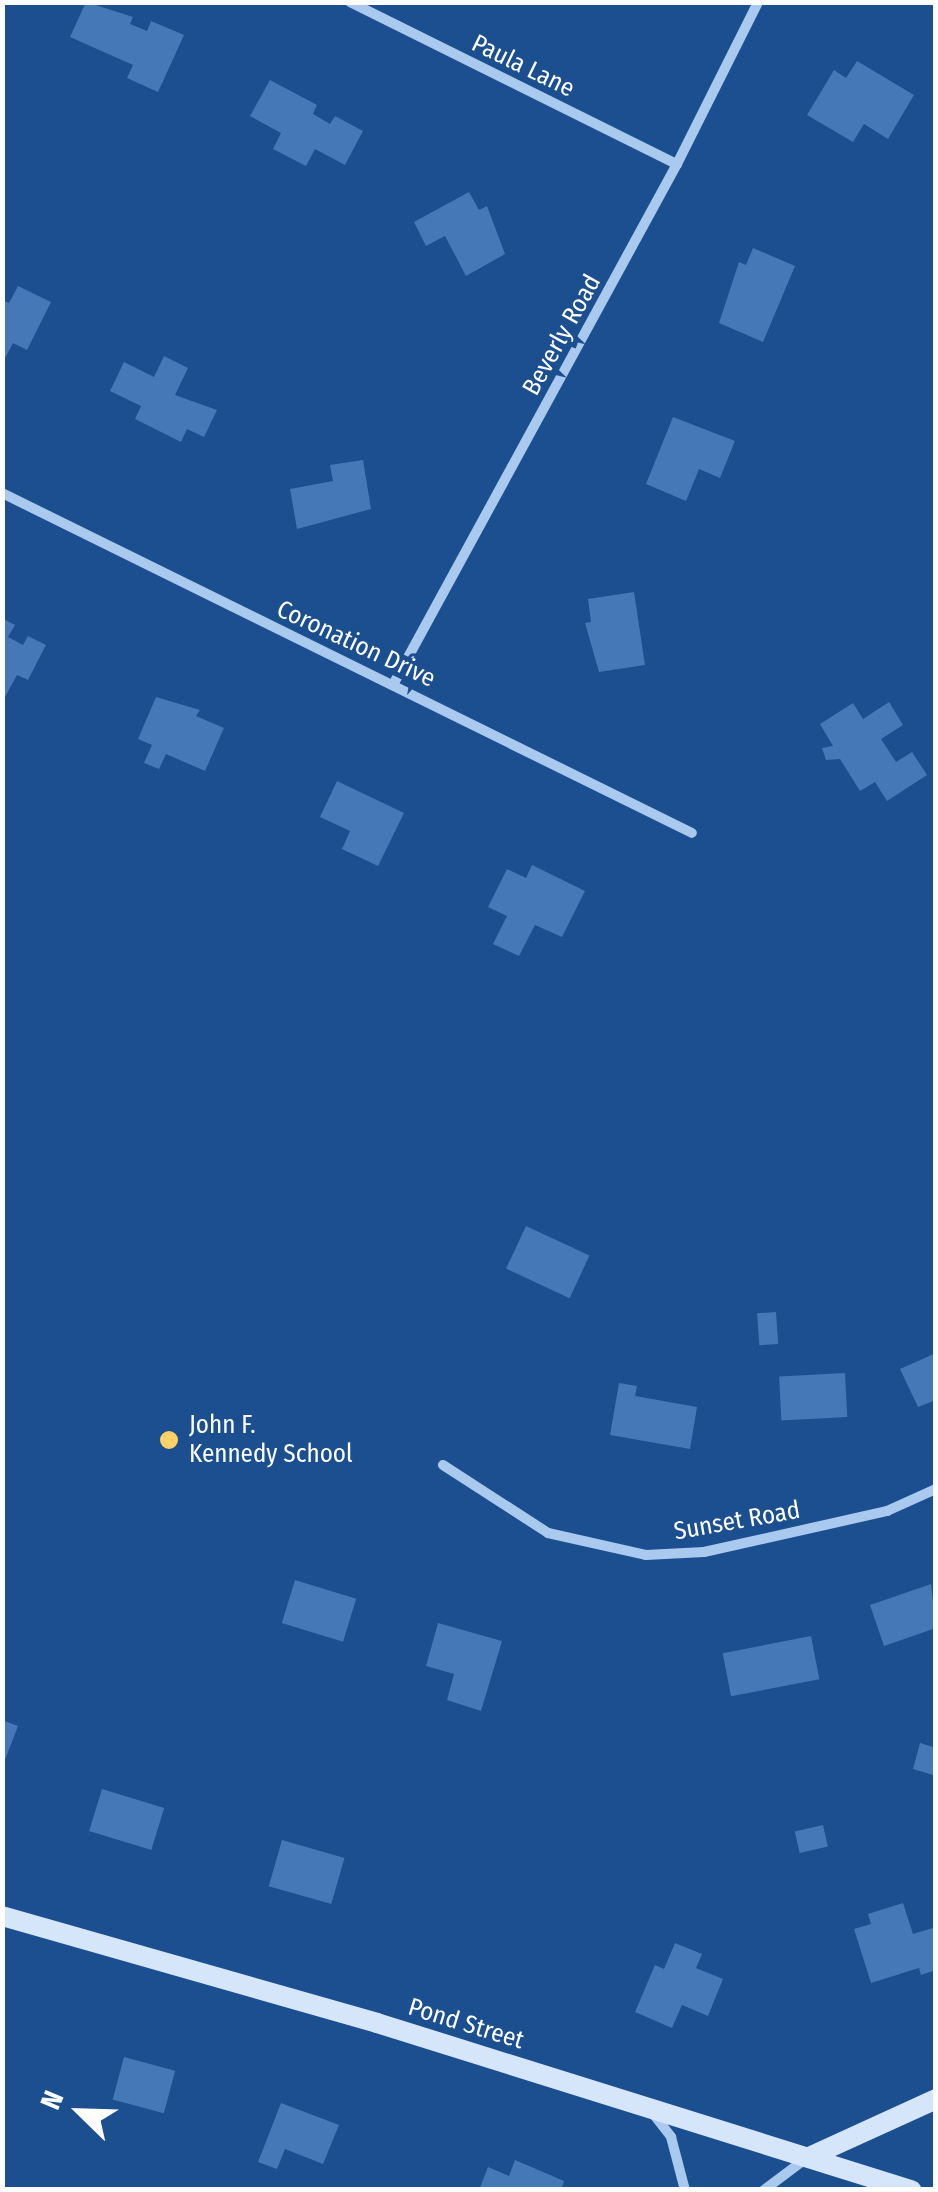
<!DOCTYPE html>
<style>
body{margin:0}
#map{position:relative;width:938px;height:2192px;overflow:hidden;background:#1b4f8f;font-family:"Fira Sans Condensed",sans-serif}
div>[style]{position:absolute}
.building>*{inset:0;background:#4478b7;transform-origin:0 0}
.street>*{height:10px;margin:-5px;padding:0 5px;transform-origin:5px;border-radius:5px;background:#a9c9ee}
.secondary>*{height:20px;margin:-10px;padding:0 10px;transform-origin:10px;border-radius:10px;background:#d6e6fa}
.dots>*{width:28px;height:28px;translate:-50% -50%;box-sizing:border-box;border:5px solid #1b4f8f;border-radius:50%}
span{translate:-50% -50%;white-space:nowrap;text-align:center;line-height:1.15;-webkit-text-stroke:10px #1b4f8f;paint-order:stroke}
.street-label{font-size:25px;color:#fff}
.poi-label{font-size:25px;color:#fff}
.left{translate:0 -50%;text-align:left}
.frame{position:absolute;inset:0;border:5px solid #fff;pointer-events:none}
.north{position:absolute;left:30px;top:2062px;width:100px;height:100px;-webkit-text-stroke:8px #1b4f8f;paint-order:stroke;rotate:293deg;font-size:28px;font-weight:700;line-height:40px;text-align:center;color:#fff}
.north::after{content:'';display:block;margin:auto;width:35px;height:45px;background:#fff;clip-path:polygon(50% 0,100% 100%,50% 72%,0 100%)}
</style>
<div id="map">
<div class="building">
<i style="clip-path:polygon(86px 2px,133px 17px,130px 24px,147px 31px,151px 21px,184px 35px,158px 92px,127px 78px,133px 65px,70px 37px)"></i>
<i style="clip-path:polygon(857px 61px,914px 95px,888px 139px,864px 124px,853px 142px,807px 115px,834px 70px,846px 78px)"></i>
<i style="clip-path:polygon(270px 80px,317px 105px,313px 114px,330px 124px,335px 116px,363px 131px,345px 165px,315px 149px,306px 166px,273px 149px,281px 133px,250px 116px)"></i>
<i style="clip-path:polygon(469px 192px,479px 210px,487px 206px,505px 254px,466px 276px,445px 236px,426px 246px,414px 222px)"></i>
<i style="clip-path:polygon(753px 248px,795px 266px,763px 342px,719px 323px,739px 262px,746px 265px)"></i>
<i style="clip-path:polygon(18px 286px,51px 302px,27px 350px,13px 343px,2px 364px,2px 300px,9px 303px)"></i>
<i style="clip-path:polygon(164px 356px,188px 368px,175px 395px,217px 410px,204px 437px,187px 429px,181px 442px,135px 419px,141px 406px,110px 391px,124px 362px,154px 377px)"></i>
<i style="clip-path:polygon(673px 417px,735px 441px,720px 478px,699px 469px,686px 501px,646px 484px)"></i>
<i style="clip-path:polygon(363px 460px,371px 509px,297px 529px,290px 489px,333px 481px,330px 465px)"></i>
<i style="clip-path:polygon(634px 592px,645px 665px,599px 672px,585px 623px,591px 622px,588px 599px)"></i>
<i style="clip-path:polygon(2px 618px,15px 625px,8px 637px,23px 645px,28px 636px,46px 645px,28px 680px,17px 675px,5px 697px)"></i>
<i style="clip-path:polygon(156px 697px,200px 710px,196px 716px,224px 728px,205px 771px,166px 754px,159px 769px,144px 763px,152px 745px,138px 739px)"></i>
<i style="clip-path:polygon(889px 702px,903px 725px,881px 739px,896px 762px,912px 752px,927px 775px,887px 801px,875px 782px,860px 791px,840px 759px,826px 760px,822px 748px,833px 746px,820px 724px,853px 703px,863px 719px)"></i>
<i style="clip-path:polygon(337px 781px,404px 813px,378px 866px,342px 849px,350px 831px,320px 817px)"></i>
<i style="clip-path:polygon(532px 865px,585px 891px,562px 937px,535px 925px,519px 956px,493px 944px,507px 916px,488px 907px,507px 869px,526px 878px)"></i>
<i style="left:526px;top:1226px;width:70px;height:47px;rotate:25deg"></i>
<i style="left:776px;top:1312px;width:32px;height:19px;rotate:86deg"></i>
<i style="clip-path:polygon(936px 1353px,936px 1400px,918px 1407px,900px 1369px)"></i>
<i style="left:845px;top:1373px;width:44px;height:66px;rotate:87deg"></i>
<i style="clip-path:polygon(619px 1383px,637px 1386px,635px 1396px,697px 1407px,690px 1449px,610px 1435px)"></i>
<i style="left:295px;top:1580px;width:64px;height:45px;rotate:17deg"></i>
<i style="clip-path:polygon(931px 1584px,936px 1628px,884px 1646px,870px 1605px)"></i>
<i style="clip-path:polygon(438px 1623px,502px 1641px,481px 1711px,447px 1700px,454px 1674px,426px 1666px)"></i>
<i style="left:811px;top:1636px;width:44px;height:90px;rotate:79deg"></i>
<i style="clip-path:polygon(2px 1720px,18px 1726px,3px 1765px,2px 1765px)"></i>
<i style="clip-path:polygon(920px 1743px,936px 1748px,933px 1775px,913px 1769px)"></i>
<i style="left:102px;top:1789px;width:65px;height:44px;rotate:17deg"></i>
<i style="left:823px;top:1825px;width:22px;height:29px;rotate:77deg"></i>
<i style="left:282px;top:1840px;width:65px;height:48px;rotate:16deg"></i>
<i style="clip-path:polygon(903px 1903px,913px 1934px,936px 1927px,936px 1970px,921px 1975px,919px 1968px,871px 1983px,854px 1929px,871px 1924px,868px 1914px)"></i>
<i style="clip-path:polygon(675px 1943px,702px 1954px,696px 1968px,723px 1979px,708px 2016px,682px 2005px,672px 2028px,635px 2012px,655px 1965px,664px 1969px)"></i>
<i style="left:124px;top:2057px;width:53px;height:44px;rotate:15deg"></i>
<i style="clip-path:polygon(281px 2103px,339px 2125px,323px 2164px,285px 2149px,277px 2169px,258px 2162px)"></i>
<i style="clip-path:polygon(515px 2160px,564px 2181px,561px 2190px,479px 2190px,488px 2167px,509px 2176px)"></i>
</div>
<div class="street">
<i style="left:350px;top:2px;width:365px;rotate:26.4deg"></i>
<i style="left:2px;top:493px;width:769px;rotate:26.23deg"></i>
<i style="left:394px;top:683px;width:591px;rotate:-61.4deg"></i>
<i style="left:677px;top:164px;width:181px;rotate:-63.4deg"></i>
<i style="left:443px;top:1465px;width:125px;rotate:32.9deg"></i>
<i style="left:548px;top:1533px;width:100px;rotate:12.7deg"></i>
<i style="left:646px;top:1555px;width:58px;rotate:-3deg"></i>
<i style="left:704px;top:1552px;width:188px;rotate:-12.6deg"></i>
<i style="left:887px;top:1511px;width:54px;rotate:-24.2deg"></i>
<i style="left:651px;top:2111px;width:33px;rotate:52deg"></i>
<i style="left:671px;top:2137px;width:55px;rotate:75.2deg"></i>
<i style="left:764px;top:2190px;width:55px;rotate:-36.9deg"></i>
</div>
<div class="secondary">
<i style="left:2px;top:1916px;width:390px;rotate:15.9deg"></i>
<i style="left:377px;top:2023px;width:560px;rotate:17.37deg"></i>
<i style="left:809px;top:2157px;width:140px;rotate:-24.5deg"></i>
</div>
<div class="dots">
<i style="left:169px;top:1440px;background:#ffd166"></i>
</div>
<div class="street-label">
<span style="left:523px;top:66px;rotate:26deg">Paula Lane</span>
<span style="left:562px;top:335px;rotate:-61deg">Beverly Road</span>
<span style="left:356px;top:644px;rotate:25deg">Coronation Drive</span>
<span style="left:737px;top:1521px;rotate:-10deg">Sunset Road</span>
<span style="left:466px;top:2024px;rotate:17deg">Pond Street</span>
</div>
<div class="poi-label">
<span class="left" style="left:189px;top:1440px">John F.<br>Kennedy School</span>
</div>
<div class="frame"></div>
<div class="north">N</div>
</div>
